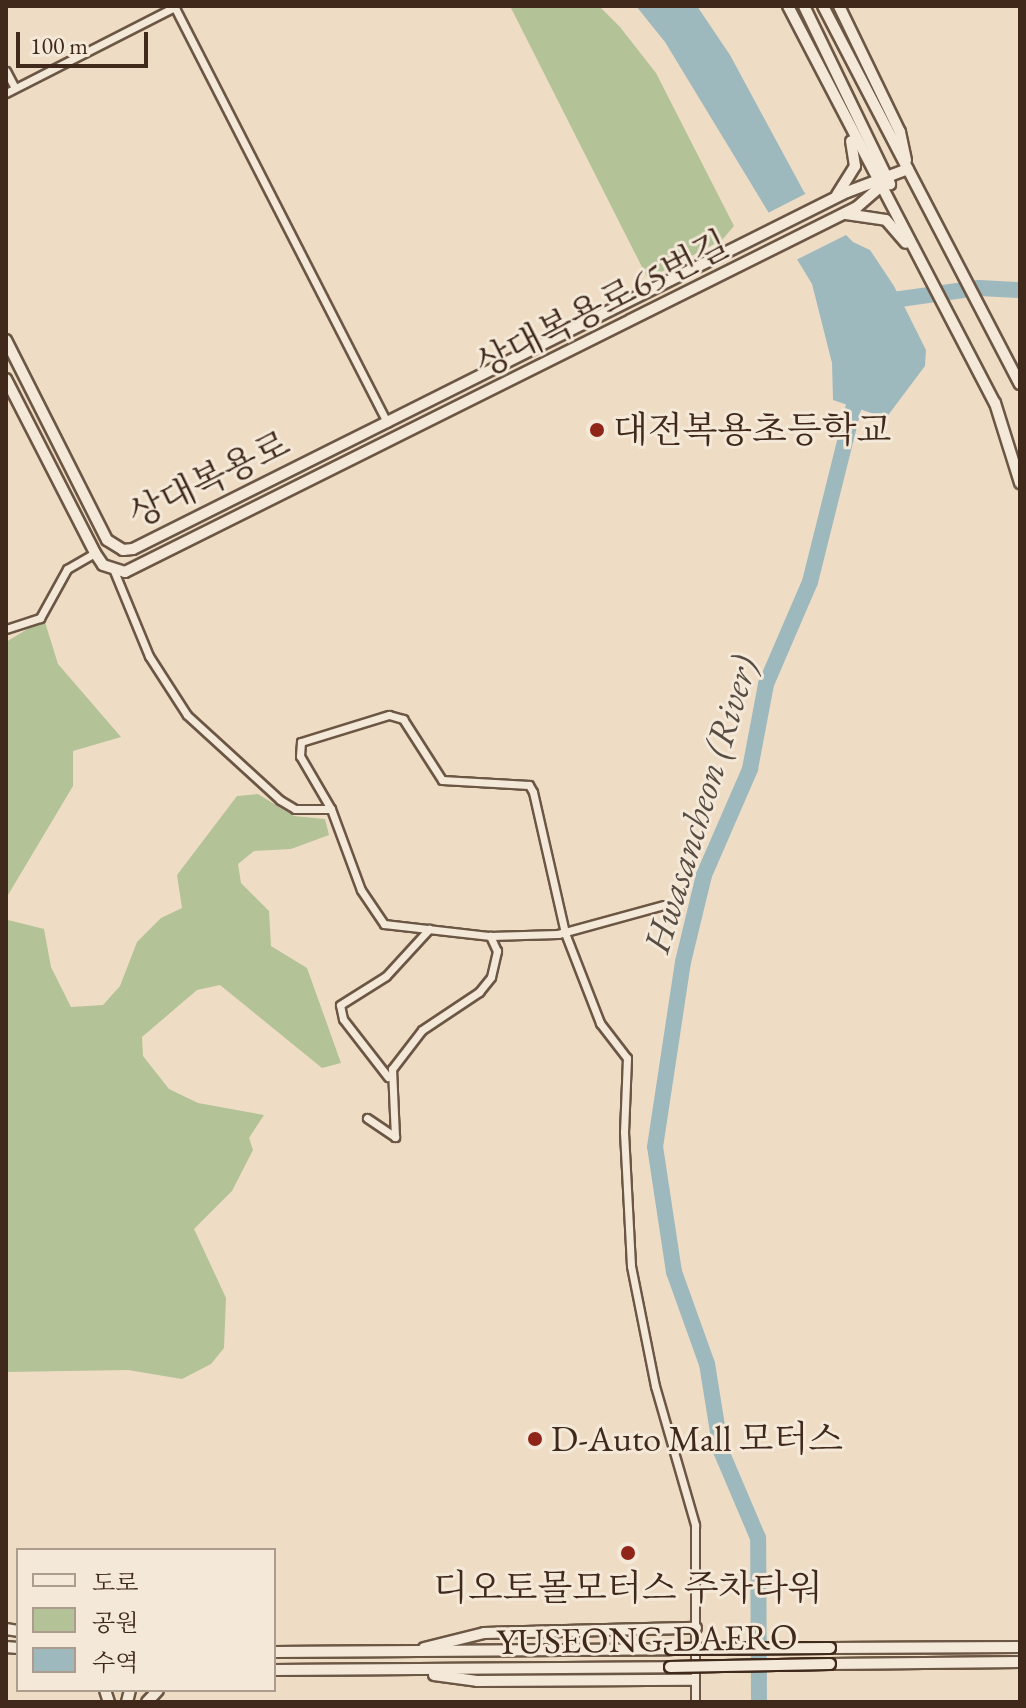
<!DOCTYPE html>
<meta charset="utf-8">
<style>
body{margin:0}
#map{position:relative;width:1026px;height:1708px;overflow:hidden;background:#eeddc4;font-family:"EB Garamond","Noto Serif KR",serif}
div>[style]{position:absolute}
.green>*{inset:0;background:#b4c297}
.water>*{inset:0;background:#9eb9be}
.pier>*{inset:0;background:#eeddc4}
.river>*{height:16px;margin:-8px;padding:0 8px;transform-origin:8px;border-radius:8px;background:#9eb9be}
.roads{filter:drop-shadow(2px 0 #6c5644) drop-shadow(-2px 0 #6c5644) drop-shadow(0 2px #6c5644) drop-shadow(0 -2px #6c5644)}
.street>*{height:7px;margin:-3.5px;padding:0 3.5px;transform-origin:3.5px;border-radius:3.5px;background:#f4e9d9}
.secondary>*{height:10px;margin:-5px;padding:0 5px;transform-origin:5px;border-radius:5px;background:#f4e9d9}
.bridges{filter:drop-shadow(2px 0 #40291a) drop-shadow(-2px 0 #40291a) drop-shadow(0 2px #40291a) drop-shadow(0 -2px #40291a)}
.secondary-bridge>*{height:10px;margin:-5px;padding:0 5px;transform-origin:5px;border-radius:5px;background:#f4e9d9}
.dots>*{width:22px;height:22px;translate:-50% -50%;box-sizing:border-box;border:4px solid #f4e9d9;border-radius:50%}
span{translate:-50% -50%;white-space:nowrap;text-align:center;line-height:1.15;-webkit-text-stroke:6px #f4e9d9;paint-order:stroke}
.street-label{font-size:36px;color:#40291a}
.poi-label{font-size:36px;color:#40291a}
.left{translate:0 -50%;text-align:left}
.water-label{font-size:38px;color:#584d43;font-style:italic}
.frame{position:absolute;inset:0;border:8px solid #40291a;pointer-events:none}
.legend{position:absolute;left:16px;top:1548px;width:260px;height:144px;box-sizing:border-box;background:#f4e9d9;border:2px solid #ac9c8d;margin:0;padding:10px 14px;list-style:none;font-size:24px;color:#40291a}
.legend li{display:flex;align-items:center;gap:16px;height:40px}
.legend b{width:40px;border:2px solid #ac9c8d}
.scale{position:absolute;left:16px;top:32px;width:132px;height:36px;box-sizing:border-box;border:4px solid #40291a;border-top:0;padding-left:10px;font-size:24px;line-height:28px;white-space:nowrap;color:#40291a;-webkit-text-stroke:6px #f4e9d9;paint-order:stroke}
</style>
<div id="map">
<div class="green">
<i style="clip-path:polygon(510px 6px,599px 6px,620px 27px,656px 73px,734px 226px,722px 240px,648px 279px)"></i>
<i style="clip-path:polygon(44px 619px,58px 664px,121px 737px,73px 751px,73px 786px,8px 895px,8px 920px,44px 929px,51px 967px,71px 1007px,103px 1005px,120px 986px,137px 942px,161px 918px,182px 908px,177px 875px,237px 796px,258px 794px,294px 816px,325px 819px,329px 835px,291px 849px,254px 851px,238px 864px,241px 883px,269px 911px,271px 946px,307px 968px,341px 1063px,322px 1068px,220px 985px,197px 990px,142px 1037px,143px 1056px,169px 1089px,198px 1103px,264px 1115px,249px 1138px,253px 1150px,232px 1191px,194px 1229px,226px 1298px,224px 1348px,211px 1364px,182px 1379px,128px 1370px,6px 1372px,6px 642px)"></i>
</div>
<div class="water">
<i style="clip-path:polygon(636px 6px,697px 6px,730px 55px,804px 192px,853px 242px,870px 250px,894px 286px,926px 350px,925px 366px,886px 418px,833px 400px,832px 363px,812px 284px,665px 42px)"></i>
</div>
<div class="pier">
<i style="clip-path:polygon(809px 192px,850px 233px,792px 262px,762px 216px)"></i>
</div>
<div class="river">
<i style="left:879px;top:302px;width:101px;rotate:-8deg"></i>
<i style="left:979px;top:288px;width:41px;rotate:2.8deg"></i>
<i style="left:759px;top:1702px;width:164px;rotate:-90.3deg"></i>
<i style="left:758px;top:1538px;width:95px;rotate:-113deg"></i>
<i style="left:721px;top:1451px;width:88px;rotate:-99.1deg"></i>
<i style="left:707px;top:1364px;width:98px;rotate:-109.7deg"></i>
<i style="left:674px;top:1272px;width:126px;rotate:-98.6deg"></i>
<i style="left:655px;top:1147px;width:187px;rotate:-81.4deg"></i>
<i style="left:683px;top:962px;width:89px;rotate:-76.4deg"></i>
<i style="left:704px;top:875px;width:116px;rotate:-66.5deg"></i>
<i style="left:750px;top:769px;width:86px;rotate:-79.3deg"></i>
<i style="left:766px;top:684px;width:111px;rotate:-66.7deg"></i>
<i style="left:810px;top:582px;width:202px;rotate:-76deg"></i>
</div>
<div class="roads">
<div class="street">
<i style="left:174px;top:6px;width:468px;rotate:62.9deg"></i>
<i style="left:6px;top:71px;width:19px;rotate:62deg"></i>
<i style="left:6px;top:93px;width:190px;rotate:-27deg"></i>
<i style="left:114px;top:571px;width:92px;rotate:67.6deg"></i>
<i style="left:149px;top:656px;width:70px;rotate:57.2deg"></i>
<i style="left:187px;top:715px;width:126px;rotate:42.4deg"></i>
<i style="left:280px;top:800px;width:17px;rotate:31deg"></i>
<i style="left:295px;top:809px;width:36px"></i>
<i style="left:331px;top:809px;width:86px;rotate:69.7deg"></i>
<i style="left:361px;top:890px;width:41px;rotate:55.9deg"></i>
<i style="left:384px;top:924px;width:107px;rotate:6.5deg"></i>
<i style="left:490px;top:936px;width:68px;rotate:-1.7deg"></i>
<i style="left:558px;top:934px;width:110px;rotate:-15.3deg"></i>
<i style="left:6px;top:629px;width:36px;rotate:-18deg"></i>
<i style="left:40px;top:618px;width:56px;rotate:-61.1deg"></i>
<i style="left:67px;top:569px;width:32px;rotate:-30deg"></i>
<i style="left:331px;top:809px;width:61px;rotate:-120.3deg"></i>
<i style="left:300px;top:756px;width:14px;rotate:-86deg"></i>
<i style="left:301px;top:742px;width:92px;rotate:-17.1deg"></i>
<i style="left:389px;top:715px;width:15px;rotate:16deg"></i>
<i style="left:403px;top:719px;width:72px;rotate:57.4deg"></i>
<i style="left:442px;top:780px;width:87px;rotate:3.3deg"></i>
<i style="left:529px;top:785px;width:8px;rotate:60deg"></i>
<i style="left:533px;top:792px;width:145px;rotate:77.2deg"></i>
<i style="left:565px;top:933px;width:97px;rotate:68.7deg"></i>
<i style="left:600px;top:1023px;width:44px;rotate:52.4deg"></i>
<i style="left:627px;top:1058px;width:74px;rotate:92.3deg"></i>
<i style="left:624px;top:1132px;width:134px;rotate:87deg"></i>
<i style="left:631px;top:1266px;width:122px;rotate:78.7deg"></i>
<i style="left:655px;top:1386px;width:145px;rotate:73.9deg"></i>
<i style="left:695px;top:1525px;width:177px;rotate:90deg"></i>
<i style="left:388px;top:1077px;width:73px;rotate:-127.8deg"></i>
<i style="left:343px;top:1019px;width:14px;rotate:-102deg"></i>
<i style="left:340px;top:1005px;width:54px;rotate:-32.2deg"></i>
<i style="left:386px;top:976px;width:64px;rotate:-47.5deg"></i>
<i style="left:367px;top:1118px;width:34px;rotate:34deg"></i>
<i style="left:395px;top:1137px;width:68px;rotate:-92.5deg"></i>
<i style="left:392px;top:1069px;width:49px;rotate:-52.4deg"></i>
<i style="left:422px;top:1030px;width:69px;rotate:-33.7deg"></i>
<i style="left:479px;top:992px;width:19px;rotate:-51deg"></i>
<i style="left:491px;top:977px;width:27px;rotate:-77deg"></i>
<i style="left:497px;top:951px;width:17px;rotate:-115deg"></i>
</div>
<div class="secondary">
<i style="left:788px;top:6px;width:448px;rotate:62.5deg"></i>
<i style="left:995px;top:403px;width:84px;rotate:72.6deg"></i>
<i style="left:804px;top:6px;width:198px;rotate:64.2deg"></i>
<i style="left:823px;top:6px;width:426px;rotate:62.5deg"></i>
<i style="left:839px;top:6px;width:140px;rotate:64.2deg"></i>
<i style="left:900px;top:132px;width:29px;rotate:78deg"></i>
<i style="left:837px;top:195px;width:34px;rotate:-58deg"></i>
<i style="left:855px;top:166px;width:25px;rotate:-99deg"></i>
<i style="left:846px;top:214px;width:40px;rotate:8.5deg"></i>
<i style="left:886px;top:220px;width:30px;rotate:49deg"></i>
<i style="left:6px;top:340px;width:224px;rotate:63.2deg"></i>
<i style="left:107px;top:540px;width:19px;rotate:32deg"></i>
<i style="left:123px;top:550px;width:10px;rotate:-6deg"></i>
<i style="left:133px;top:549px;width:798px;rotate:-26.57deg"></i>
<i style="left:847px;top:192px;width:65px;rotate:-20.7deg"></i>
<i style="left:6px;top:379px;width:195px;rotate:62.9deg"></i>
<i style="left:95px;top:553px;width:14px;rotate:56deg"></i>
<i style="left:103px;top:565px;width:23px;rotate:18deg"></i>
<i style="left:125px;top:572px;width:818px;rotate:-26.5deg"></i>
<i style="left:857px;top:207px;width:43px;rotate:-41.2deg"></i>
<i style="left:6px;top:1629px;width:12px;rotate:9deg"></i>
<i style="left:6px;top:1647px;width:12px;rotate:5deg"></i>
<i style="left:424px;top:1648px;width:62px;rotate:-14deg"></i>
<i style="left:484px;top:1633px;width:212px;rotate:-1.4deg"></i>
<i style="left:830px;top:1648px;width:190px;rotate:-0.3deg"></i>
<i style="left:274px;top:1652px;width:397px;rotate:-0.4deg"></i>
<i style="left:830px;top:1664px;width:190px;rotate:-0.6deg"></i>
<i style="left:274px;top:1670px;width:396px;rotate:-0.4deg"></i>
<i style="left:434px;top:1675px;width:43px;rotate:7.9deg"></i>
<i style="left:477px;top:1681px;width:215px;rotate:-0.3deg"></i>
<i style="left:105px;top:1690px;width:13px;rotate:72deg"></i>
<i style="left:127px;top:1702px;width:12px;rotate:-76deg"></i>
<i style="left:147px;top:1702px;width:16px;rotate:-47deg"></i>
</div>
</div>
<div class="bridges">
<div class="secondary-bridge">
<i style="left:671px;top:1649px;width:159px;rotate:-0.4deg"></i>
<i style="left:670px;top:1667px;width:160px;rotate:-1.1deg"></i>
</div>
</div>
<div class="dots">
<i style="left:597px;top:430px;background:#8f2418"></i>
<i style="left:535px;top:1439px;background:#8f2418"></i>
<i style="left:628px;top:1553px;background:#8f2418"></i>
</div>
<div class="street-label">
<span style="left:602px;top:304px;rotate:-27deg">상대복용로65번길</span>
<span style="left:209px;top:479px;rotate:-26deg">상대복용로</span>
<span style="left:647px;top:1639px;rotate:-1deg">YUSEONG-DAERO</span>
</div>
<div class="poi-label">
<span class="left" style="left:613px;top:430px">대전복용초등학교</span>
<span class="left" style="left:551px;top:1439px">D-Auto Mall 모터스</span>
<span style="left:628px;top:1588px">디오토몰모터스 주차타워</span>
</div>
<div class="water-label">
<span style="left:700px;top:804px;rotate:-73deg">Hwasancheon (River)</span>
</div>
<div class="frame"></div>
<ul class="legend">
<li><b style="height:10px;background:#f4e9d9"></b>도로</li>
<li><b style="height:22px;background:#b4c297"></b>공원</li>
<li><b style="height:22px;background:#9eb9be"></b>수역</li>
</ul>
<div class="scale">100 m</div>
</div>
